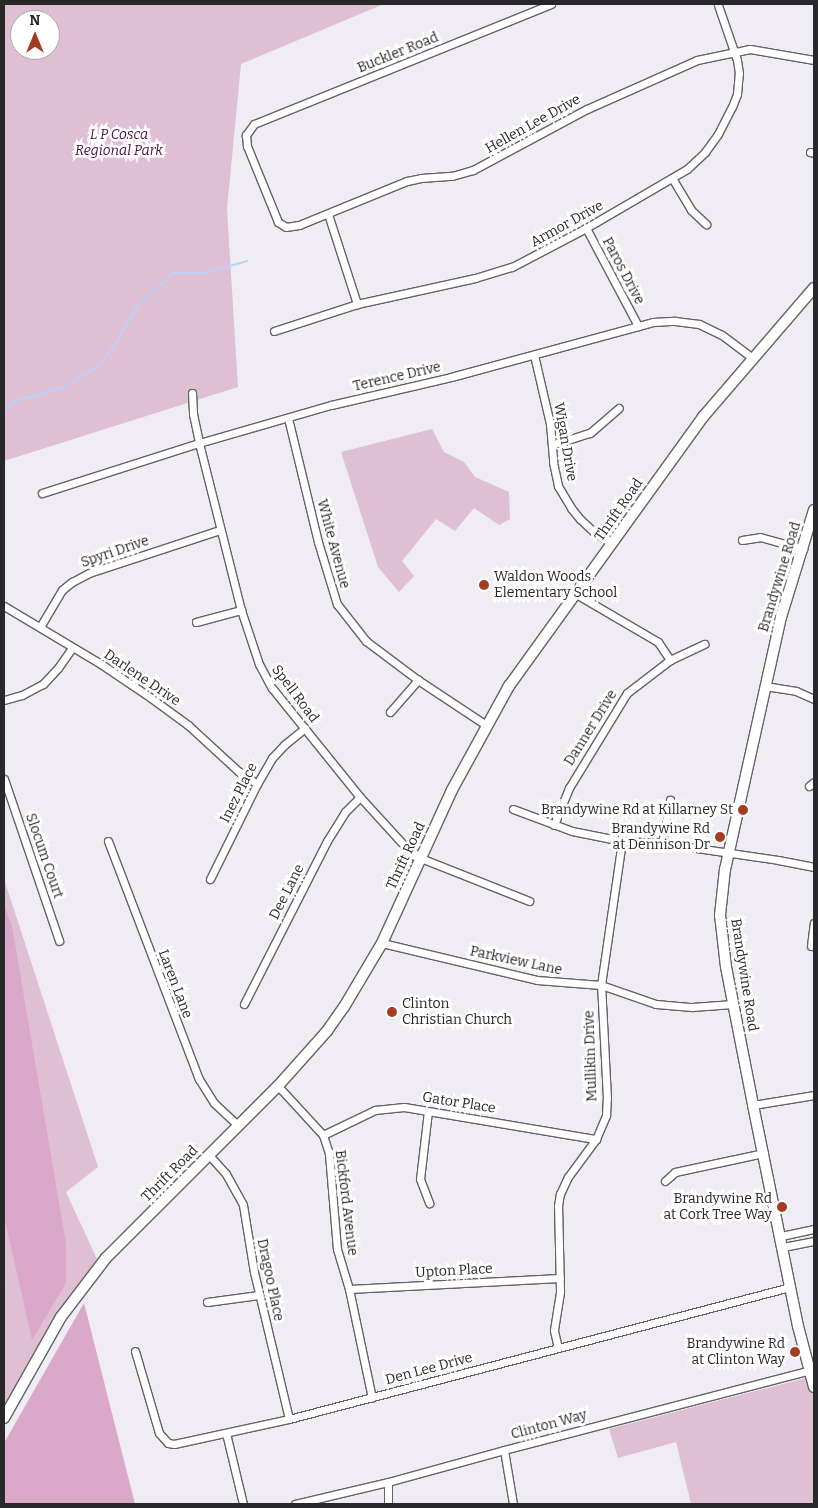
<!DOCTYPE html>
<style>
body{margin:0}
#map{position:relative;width:818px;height:1508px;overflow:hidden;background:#efecf4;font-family:Bitter,serif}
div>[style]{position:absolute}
.green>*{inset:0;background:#dfbfd4}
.forest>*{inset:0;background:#daa9ca}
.stream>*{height:2px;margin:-1px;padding:0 1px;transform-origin:1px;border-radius:1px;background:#bcd1f7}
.roads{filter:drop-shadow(1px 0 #646268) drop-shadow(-1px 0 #646268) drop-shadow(0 1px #646268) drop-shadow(0 -1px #646268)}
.street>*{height:7px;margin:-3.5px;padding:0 3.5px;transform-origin:3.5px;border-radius:3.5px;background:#fff}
.secondary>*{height:10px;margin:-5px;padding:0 5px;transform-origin:5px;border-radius:5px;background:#fff}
.dots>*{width:14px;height:14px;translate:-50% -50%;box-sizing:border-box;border:2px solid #fff;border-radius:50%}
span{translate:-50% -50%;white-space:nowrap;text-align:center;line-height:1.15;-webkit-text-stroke:5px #fff;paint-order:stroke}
.street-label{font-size:14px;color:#28272a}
.park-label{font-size:14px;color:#4a103d;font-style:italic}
.poi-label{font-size:14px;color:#28272a}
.left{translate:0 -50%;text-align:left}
.right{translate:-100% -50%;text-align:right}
.frame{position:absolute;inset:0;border:5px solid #28272a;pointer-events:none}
.north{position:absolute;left:10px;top:10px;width:50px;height:50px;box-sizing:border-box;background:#fff;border:1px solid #a9a9aa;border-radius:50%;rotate:0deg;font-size:14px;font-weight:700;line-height:20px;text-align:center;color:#28272a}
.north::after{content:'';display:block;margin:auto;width:18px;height:22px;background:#a53c21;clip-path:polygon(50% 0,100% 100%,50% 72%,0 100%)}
</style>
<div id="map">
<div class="green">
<i style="clip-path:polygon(evenodd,4px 4px,384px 4px,241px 64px,227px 209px,238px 387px,4px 461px,4px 4px,20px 20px,50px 20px,50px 50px,20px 50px,20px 20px)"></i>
<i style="clip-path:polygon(432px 429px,444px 452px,464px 462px,475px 477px,509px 492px,510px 519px,499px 525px,474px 508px,455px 531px,436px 519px,402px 561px,414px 576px,399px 592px,378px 567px,341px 452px)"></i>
<i style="clip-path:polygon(4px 879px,98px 1167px,66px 1192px,97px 1259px,51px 1324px,4px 1407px)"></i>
<i style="clip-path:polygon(806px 1378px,814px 1393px,814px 1504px,691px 1504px,676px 1442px,618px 1458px,609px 1429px)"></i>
</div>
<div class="forest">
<i style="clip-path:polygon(4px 905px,12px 926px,66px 1244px,66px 1283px,32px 1340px,4px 1216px)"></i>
<i style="clip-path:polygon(84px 1303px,135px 1504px,4px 1504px,4px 1443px)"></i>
</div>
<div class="stream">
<i style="left:4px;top:412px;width:13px;rotate:-51deg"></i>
<i style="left:12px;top:402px;width:51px;rotate:-15.9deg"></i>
<i style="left:61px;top:388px;width:43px;rotate:-29.6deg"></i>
<i style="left:98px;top:367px;width:30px;rotate:-53deg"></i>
<i style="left:116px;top:343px;width:40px;rotate:-60.3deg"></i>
<i style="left:136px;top:308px;width:51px;rotate:-43.4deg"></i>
<i style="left:173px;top:273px;width:32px"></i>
<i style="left:205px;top:273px;width:44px;rotate:-15.9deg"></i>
<i style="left:4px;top:1283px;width:4px;rotate:14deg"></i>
</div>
<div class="roads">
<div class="street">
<i style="left:551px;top:4px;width:320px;rotate:158deg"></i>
<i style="left:254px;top:124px;width:14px;rotate:126deg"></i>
<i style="left:246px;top:135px;width:11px;rotate:85deg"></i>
<i style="left:247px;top:146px;width:82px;rotate:67.8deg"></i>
<i style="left:278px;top:222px;width:9px;rotate:32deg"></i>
<i style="left:286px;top:227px;width:13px;rotate:-9deg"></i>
<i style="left:299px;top:225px;width:117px;rotate:-22.2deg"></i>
<i style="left:407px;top:181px;width:14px;rotate:-12deg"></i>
<i style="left:421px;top:178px;width:31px;rotate:-4deg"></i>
<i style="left:452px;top:176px;width:22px;rotate:-16deg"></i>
<i style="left:473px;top:170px;width:129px;rotate:-28.2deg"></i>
<i style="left:587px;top:109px;width:120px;rotate:-24deg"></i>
<i style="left:697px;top:60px;width:54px;rotate:-11.7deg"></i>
<i style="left:750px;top:49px;width:65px;rotate:9.8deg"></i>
<i style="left:810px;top:152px;width:4px;rotate:14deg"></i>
<i style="left:672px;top:178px;width:37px;rotate:59deg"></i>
<i style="left:691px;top:210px;width:21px;rotate:43deg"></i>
<i style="left:328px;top:214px;width:95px;rotate:72.1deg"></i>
<i style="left:586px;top:228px;width:111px;rotate:62deg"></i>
<i style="left:274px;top:331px;width:87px;rotate:-18deg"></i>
<i style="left:357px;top:304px;width:121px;rotate:-12.4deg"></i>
<i style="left:475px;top:278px;width:39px;rotate:-17deg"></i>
<i style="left:512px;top:267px;width:84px;rotate:-27.8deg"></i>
<i style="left:586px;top:228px;width:117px;rotate:-30.3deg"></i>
<i style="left:687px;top:169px;width:25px;rotate:-43deg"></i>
<i style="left:705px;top:152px;width:22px;rotate:-54deg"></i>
<i style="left:718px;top:134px;width:30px;rotate:-63deg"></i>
<i style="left:732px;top:107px;width:14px;rotate:-69deg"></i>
<i style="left:737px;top:94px;width:21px;rotate:-85deg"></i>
<i style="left:739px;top:73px;width:13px;rotate:-99deg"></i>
<i style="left:737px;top:60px;width:58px;rotate:-109.1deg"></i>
<i style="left:534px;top:355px;width:71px;rotate:76.9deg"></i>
<i style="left:550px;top:424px;width:38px;rotate:85deg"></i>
<i style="left:553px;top:462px;width:25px;rotate:78deg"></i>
<i style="left:558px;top:486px;width:26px;rotate:59deg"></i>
<i style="left:571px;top:508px;width:14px;rotate:51deg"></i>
<i style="left:580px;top:519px;width:19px;rotate:43deg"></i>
<i style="left:594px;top:532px;width:21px;rotate:31deg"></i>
<i style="left:192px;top:393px;width:21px;rotate:87deg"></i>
<i style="left:193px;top:414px;width:30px;rotate:78deg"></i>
<i style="left:199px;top:443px;width:172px;rotate:75.9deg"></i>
<i style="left:241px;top:610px;width:57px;rotate:71.6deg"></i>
<i style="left:259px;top:664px;width:27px;rotate:62deg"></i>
<i style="left:272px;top:688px;width:140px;rotate:51.1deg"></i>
<i style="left:360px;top:797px;width:79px;rotate:47.6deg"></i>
<i style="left:413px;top:855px;width:125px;rotate:21.6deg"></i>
<i style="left:288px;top:418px;width:128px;rotate:76.4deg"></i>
<i style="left:318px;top:542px;width:65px;rotate:73deg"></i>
<i style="left:337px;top:604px;width:47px;rotate:51.9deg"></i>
<i style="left:366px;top:641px;width:65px;rotate:36.9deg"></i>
<i style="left:418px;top:680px;width:82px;rotate:33.5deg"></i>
<i style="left:552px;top:445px;width:40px;rotate:-18deg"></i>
<i style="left:590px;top:433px;width:38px;rotate:-41deg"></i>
<i style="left:42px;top:493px;width:165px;rotate:-17.7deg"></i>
<i style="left:199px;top:443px;width:137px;rotate:-16.1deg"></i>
<i style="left:331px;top:405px;width:123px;rotate:-13.1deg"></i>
<i style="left:451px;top:377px;width:209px;rotate:-15.2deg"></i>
<i style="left:653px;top:322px;width:22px;rotate:-3deg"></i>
<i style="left:675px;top:321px;width:24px;rotate:7deg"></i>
<i style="left:699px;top:324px;width:25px;rotate:26deg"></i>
<i style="left:722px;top:335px;width:38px;rotate:37deg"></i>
<i style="left:742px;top:540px;width:18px;rotate:-9deg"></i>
<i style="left:760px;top:537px;width:45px;rotate:15.6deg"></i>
<i style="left:576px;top:594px;width:95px;rotate:30.3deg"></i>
<i style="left:658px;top:642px;width:22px;rotate:56deg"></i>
<i style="left:4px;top:606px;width:113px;rotate:30.9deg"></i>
<i style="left:101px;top:664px;width:60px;rotate:34.2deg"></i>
<i style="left:151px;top:698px;width:46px;rotate:36.1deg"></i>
<i style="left:188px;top:725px;width:68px;rotate:42.6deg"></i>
<i style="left:238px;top:771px;width:23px;rotate:34deg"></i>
<i style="left:196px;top:622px;width:47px;rotate:-14.9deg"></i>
<i style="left:40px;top:627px;width:43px;rotate:-59.3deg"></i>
<i style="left:62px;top:590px;width:13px;rotate:-39deg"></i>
<i style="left:72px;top:582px;width:19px;rotate:-28deg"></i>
<i style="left:89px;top:573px;width:138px;rotate:-18.2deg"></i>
<i style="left:765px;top:686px;width:31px;rotate:9deg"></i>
<i style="left:796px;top:691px;width:20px;rotate:24deg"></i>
<i style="left:4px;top:700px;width:19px;rotate:-16deg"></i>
<i style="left:22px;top:695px;width:24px;rotate:-28deg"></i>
<i style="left:43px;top:684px;width:22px;rotate:-47deg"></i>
<i style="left:58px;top:668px;width:24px;rotate:-55deg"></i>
<i style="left:390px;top:712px;width:43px;rotate:-48.8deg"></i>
<i style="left:4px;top:779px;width:171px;rotate:71.2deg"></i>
<i style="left:809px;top:786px;width:6px;rotate:-39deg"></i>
<i style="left:513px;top:809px;width:63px;rotate:20.4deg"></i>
<i style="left:572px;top:831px;width:51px;rotate:11.3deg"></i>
<i style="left:622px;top:841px;width:40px;rotate:2.9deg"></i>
<i style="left:662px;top:843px;width:117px;rotate:8.3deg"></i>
<i style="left:778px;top:860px;width:37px;rotate:11deg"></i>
<i style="left:554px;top:825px;width:40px;rotate:-68deg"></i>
<i style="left:569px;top:788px;width:111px;rotate:-58.6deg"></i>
<i style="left:627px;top:693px;width:54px;rotate:-37.5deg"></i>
<i style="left:670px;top:660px;width:38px;rotate:-25deg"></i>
<i style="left:108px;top:841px;width:255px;rotate:69.1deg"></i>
<i style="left:199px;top:1079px;width:28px;rotate:58deg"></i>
<i style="left:214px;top:1103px;width:33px;rotate:43deg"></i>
<i style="left:662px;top:843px;width:44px;rotate:-79.5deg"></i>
<i style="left:210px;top:879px;width:106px;rotate:-63.7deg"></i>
<i style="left:257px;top:784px;width:30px;rotate:-60deg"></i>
<i style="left:272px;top:758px;width:18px;rotate:-47deg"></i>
<i style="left:284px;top:745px;width:27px;rotate:-39deg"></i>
<i style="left:382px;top:943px;width:159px;rotate:13.4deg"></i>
<i style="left:537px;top:980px;width:64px;rotate:4.5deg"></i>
<i style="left:601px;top:985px;width:58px;rotate:19.1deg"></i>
<i style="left:656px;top:1004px;width:36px;rotate:5deg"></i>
<i style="left:692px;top:1007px;width:41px;rotate:-4.2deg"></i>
<i style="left:811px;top:946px;width:23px;rotate:-83deg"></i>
<i style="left:244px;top:1004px;width:183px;rotate:-63deg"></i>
<i style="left:327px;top:841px;width:34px;rotate:-58deg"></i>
<i style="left:345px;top:812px;width:21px;rotate:-45deg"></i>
<i style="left:278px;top:1086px;width:67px;rotate:47.4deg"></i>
<i style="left:323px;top:1135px;width:20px;rotate:72deg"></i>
<i style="left:329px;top:1154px;width:95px;rotate:85.2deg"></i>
<i style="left:337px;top:1249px;width:42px;rotate:73.3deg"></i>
<i style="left:349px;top:1289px;width:111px;rotate:78.1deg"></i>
<i style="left:753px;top:1105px;width:62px;rotate:-9.3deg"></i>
<i style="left:428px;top:1111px;width:68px;rotate:96.7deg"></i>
<i style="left:420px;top:1179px;width:26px;rotate:69deg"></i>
<i style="left:323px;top:1135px;width:58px;rotate:-25.7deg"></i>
<i style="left:375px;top:1110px;width:29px;rotate:-6deg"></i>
<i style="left:404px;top:1107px;width:195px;rotate:9.5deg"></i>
<i style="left:209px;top:1155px;width:25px;rotate:48deg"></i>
<i style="left:226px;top:1174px;width:35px;rotate:61deg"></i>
<i style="left:243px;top:1205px;width:68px;rotate:80.7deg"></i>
<i style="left:254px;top:1272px;width:151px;rotate:76.6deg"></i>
<i style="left:665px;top:1181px;width:13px;rotate:-42deg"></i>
<i style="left:675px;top:1172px;width:91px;rotate:-12.1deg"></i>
<i style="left:781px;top:1236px;width:34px;rotate:-12deg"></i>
<i style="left:783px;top:1247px;width:32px;rotate:-11deg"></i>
<i style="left:349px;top:1289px;width:211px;rotate:-3deg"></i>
<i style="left:207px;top:1302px;width:52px;rotate:-7.7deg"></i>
<i style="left:558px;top:1348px;width:18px;rotate:-103deg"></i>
<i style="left:554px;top:1330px;width:39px;rotate:-81deg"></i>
<i style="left:560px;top:1291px;width:85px;rotate:-91.3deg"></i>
<i style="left:558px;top:1206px;width:12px;rotate:-81deg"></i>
<i style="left:560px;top:1194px;width:19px;rotate:-65deg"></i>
<i style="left:568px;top:1177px;width:47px;rotate:-53.6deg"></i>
<i style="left:596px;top:1139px;width:26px;rotate:-67deg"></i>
<i style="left:606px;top:1115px;width:17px;rotate:-87deg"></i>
<i style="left:607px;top:1098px;width:113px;rotate:-93deg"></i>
<i style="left:601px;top:985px;width:146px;rotate:-81.7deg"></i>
<i style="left:135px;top:1351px;width:85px;rotate:73.7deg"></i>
<i style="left:159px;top:1433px;width:13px;rotate:48deg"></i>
<i style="left:168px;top:1443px;width:6px;rotate:9deg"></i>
<i style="left:174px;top:1444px;width:118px;rotate:-12.3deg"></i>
<i style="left:289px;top:1419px;width:518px;rotate:-14.76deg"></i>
<i style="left:226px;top:1433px;width:73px;rotate:76.5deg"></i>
<i style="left:504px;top:1450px;width:55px;rotate:80.5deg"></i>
<i style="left:388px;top:1482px;width:22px;rotate:90deg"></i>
<i style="left:295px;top:1504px;width:96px;rotate:-13.3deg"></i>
<i style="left:388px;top:1482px;width:120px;rotate:-15.4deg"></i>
<i style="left:504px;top:1450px;width:314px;rotate:-14.6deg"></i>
</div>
<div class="secondary">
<i style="left:814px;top:510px;width:112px;rotate:107.1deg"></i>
<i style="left:781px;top:617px;width:258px;rotate:102.5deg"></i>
<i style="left:725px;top:869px;width:46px;rotate:96.2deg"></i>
<i style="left:720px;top:915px;width:52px;rotate:83.4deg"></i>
<i style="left:726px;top:967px;width:141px;rotate:78.9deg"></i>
<i style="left:753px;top:1105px;width:226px;rotate:78.5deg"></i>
<i style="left:798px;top:1326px;width:63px;rotate:75.3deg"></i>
<i style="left:4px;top:1418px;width:116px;rotate:-60.6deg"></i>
<i style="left:61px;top:1317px;width:74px;rotate:-52.7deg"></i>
<i style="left:106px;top:1258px;width:243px;rotate:-45deg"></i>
<i style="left:278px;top:1086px;width:74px;rotate:-48.3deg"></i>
<i style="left:327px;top:1031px;width:29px;rotate:-55deg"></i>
<i style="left:344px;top:1007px;width:74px;rotate:-59.3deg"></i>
<i style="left:382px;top:943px;width:168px;rotate:-65.4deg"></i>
<i style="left:452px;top:790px;width:119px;rotate:-61.3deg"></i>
<i style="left:509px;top:686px;width:332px;rotate:-54.2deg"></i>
<i style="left:703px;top:417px;width:170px;rotate:-49.3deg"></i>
</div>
</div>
<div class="dots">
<i style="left:484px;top:585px;background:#a53c21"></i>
<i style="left:743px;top:810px;background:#a53c21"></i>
<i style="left:720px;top:837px;background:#a53c21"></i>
<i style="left:392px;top:1012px;background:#a53c21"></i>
<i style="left:782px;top:1207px;background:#a53c21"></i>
<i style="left:795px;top:1352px;background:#a53c21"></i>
</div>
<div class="street-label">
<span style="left:398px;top:53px;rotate:-22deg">Buckler Road</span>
<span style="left:533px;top:124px;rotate:-29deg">Hellen Lee Drive</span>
<span style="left:567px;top:224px;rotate:-29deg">Armor Drive</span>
<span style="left:623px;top:271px;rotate:62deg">Paros Drive</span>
<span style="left:397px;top:377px;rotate:-13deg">Terence Drive</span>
<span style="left:565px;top:442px;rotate:80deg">Wigan Drive</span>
<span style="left:619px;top:510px;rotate:-55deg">Thrift Road</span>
<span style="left:333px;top:544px;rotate:75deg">White Avenue</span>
<span style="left:115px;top:552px;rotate:-19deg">Spyri Drive</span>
<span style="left:780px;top:577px;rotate:-73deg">Brandywine Road</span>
<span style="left:142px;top:678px;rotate:34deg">Darlene Drive</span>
<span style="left:295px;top:694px;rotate:53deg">Spell Road</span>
<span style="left:591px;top:728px;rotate:-58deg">Danner Drive</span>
<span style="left:239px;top:793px;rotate:-63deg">Inez Place</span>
<span style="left:44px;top:856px;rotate:71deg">Slocum Court</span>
<span style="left:406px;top:856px;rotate:-65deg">Thrift Road</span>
<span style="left:287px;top:892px;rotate:-63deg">Dee Lane</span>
<span style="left:516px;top:961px;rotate:12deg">Parkview Lane</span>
<span style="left:744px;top:975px;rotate:81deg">Brandywine Road</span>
<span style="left:175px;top:984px;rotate:69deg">Laren Lane</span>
<span style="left:591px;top:1056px;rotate:-92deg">Mullikin Drive</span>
<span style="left:459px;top:1103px;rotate:9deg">Gator Place</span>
<span style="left:170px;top:1174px;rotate:-45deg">Thrift Road</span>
<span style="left:346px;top:1203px;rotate:83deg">Bickford Avenue</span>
<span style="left:454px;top:1271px;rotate:-3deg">Upton Place</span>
<span style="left:270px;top:1280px;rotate:78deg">Dragoo Place</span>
<span style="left:429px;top:1369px;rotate:-15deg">Den Lee Drive</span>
<span style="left:549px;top:1425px;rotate:-15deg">Clinton Way</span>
</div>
<div class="park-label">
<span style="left:119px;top:143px">L P Cosca<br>Regional Park</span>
</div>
<div class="poi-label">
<span class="left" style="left:494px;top:585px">Waldon Woods<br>Elementary School</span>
<span class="right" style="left:733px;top:810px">Brandywine Rd at Killarney St</span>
<span class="right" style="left:710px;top:837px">Brandywine Rd<br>at Dennison Dr</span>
<span class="left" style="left:402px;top:1012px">Clinton<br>Christian Church</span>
<span class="right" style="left:772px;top:1207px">Brandywine Rd<br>at Cork Tree Way</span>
<span class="right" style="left:785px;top:1352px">Brandywine Rd<br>at Clinton Way</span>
</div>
<div class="frame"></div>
<div class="north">N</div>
</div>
